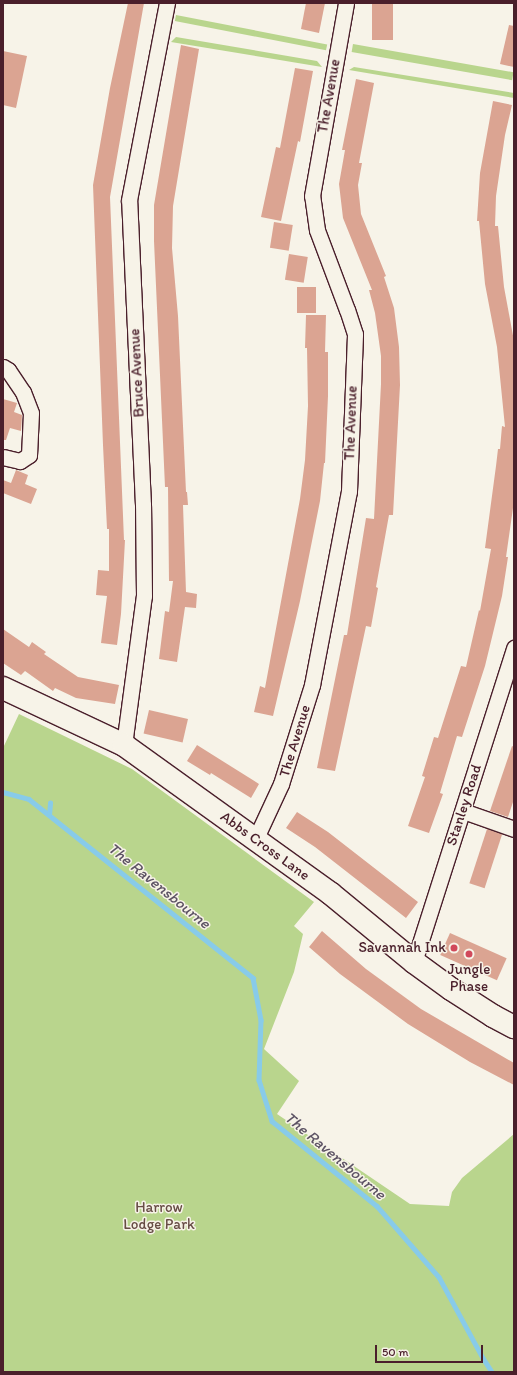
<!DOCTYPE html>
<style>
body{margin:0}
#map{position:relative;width:517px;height:1375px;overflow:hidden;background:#f7f3e8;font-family:Itim,sans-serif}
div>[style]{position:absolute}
.green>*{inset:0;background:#b9d58d;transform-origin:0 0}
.stream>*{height:4.5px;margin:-2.25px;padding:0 2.25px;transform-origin:2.25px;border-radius:2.25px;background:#88cbe9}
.building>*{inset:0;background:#dba492;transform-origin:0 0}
.roads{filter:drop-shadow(1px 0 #4a1f2b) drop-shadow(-1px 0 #4a1f2b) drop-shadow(0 1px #4a1f2b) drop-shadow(0 -1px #4a1f2b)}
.street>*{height:15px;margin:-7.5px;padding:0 7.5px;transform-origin:7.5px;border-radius:7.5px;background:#f7f3e8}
.secondary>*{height:22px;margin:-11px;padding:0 11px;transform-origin:11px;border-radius:11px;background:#f7f3e8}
.dots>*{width:11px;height:11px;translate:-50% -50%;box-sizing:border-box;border:2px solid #f7f3e8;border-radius:50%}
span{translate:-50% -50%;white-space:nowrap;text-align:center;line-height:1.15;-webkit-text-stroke:3px #f7f3e8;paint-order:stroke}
.street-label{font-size:15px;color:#4a1f2b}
.poi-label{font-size:15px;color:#4a1f2b}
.right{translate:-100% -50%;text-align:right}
.park-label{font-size:15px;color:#664c44}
.water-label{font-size:16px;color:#5d5364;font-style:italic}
.frame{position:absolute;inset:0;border:4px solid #4a1f2b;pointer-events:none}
.scale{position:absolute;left:375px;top:1345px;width:108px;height:18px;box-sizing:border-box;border:2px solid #4a1f2b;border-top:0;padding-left:5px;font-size:12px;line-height:14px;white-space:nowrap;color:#4a1f2b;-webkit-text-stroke:3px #f7f3e8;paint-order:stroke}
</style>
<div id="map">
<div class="green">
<i style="left:176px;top:15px;width:154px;height:6px;rotate:11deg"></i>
<i style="clip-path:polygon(176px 37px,317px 61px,322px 67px,171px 42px)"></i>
<i style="left:353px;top:44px;width:163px;height:8px;rotate:10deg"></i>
<i style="clip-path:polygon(354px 67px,514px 93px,514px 98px,349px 70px)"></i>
<i style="clip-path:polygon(19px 714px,132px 769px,314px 902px,294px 926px,303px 934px,294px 972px,264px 1049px,299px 1081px,277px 1114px,410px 1204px,449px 1206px,452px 1192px,462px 1178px,514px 1134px,514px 1372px,3px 1372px,3px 748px)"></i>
</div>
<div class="stream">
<i style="left:3px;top:792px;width:27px;rotate:15deg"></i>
<i style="left:29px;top:799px;width:287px;rotate:38.6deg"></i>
<i style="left:253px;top:978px;width:43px;rotate:79.2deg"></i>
<i style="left:261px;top:1020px;width:60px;rotate:91.9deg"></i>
<i style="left:259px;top:1080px;width:43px;rotate:72.4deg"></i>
<i style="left:272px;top:1121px;width:135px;rotate:39deg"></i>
<i style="left:377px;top:1206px;width:94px;rotate:48.9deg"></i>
<i style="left:439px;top:1277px;width:92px;rotate:61.5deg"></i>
<i style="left:483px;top:1358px;width:17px;rotate:57deg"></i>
<i style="left:49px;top:815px;width:12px;rotate:-85deg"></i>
</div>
<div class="building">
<i style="clip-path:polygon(128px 3px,144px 3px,110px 197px,124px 540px,125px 540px,121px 614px,117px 645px,101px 643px,107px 596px,96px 595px,98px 570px,109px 571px,109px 529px,107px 529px,103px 445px,93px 185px,110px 88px)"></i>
<i style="clip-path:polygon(306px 3px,325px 3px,319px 33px,301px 29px)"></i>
<i style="left:372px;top:3px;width:21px;height:37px"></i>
<i style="clip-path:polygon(509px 25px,514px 26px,514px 67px,500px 64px)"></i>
<i style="clip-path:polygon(181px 45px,199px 49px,173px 206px,172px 248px,178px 316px,186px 492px,187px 492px,188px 505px,183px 505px,186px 592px,197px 594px,196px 608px,185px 607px,177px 662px,159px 659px,165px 611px,169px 612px,173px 581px,169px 581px,168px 487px,165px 487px,154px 241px,154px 205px)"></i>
<i style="clip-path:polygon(3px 51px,27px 56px,16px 108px,3px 105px)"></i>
<i style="clip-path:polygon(295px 68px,313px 71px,300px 142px,298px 141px,281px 221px,261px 217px,276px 147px,280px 148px)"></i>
<i style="clip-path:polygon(356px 79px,374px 83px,359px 163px,362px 163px,358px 185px,361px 214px,386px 276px,384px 277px,394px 308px,399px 347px,400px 385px,393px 515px,389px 515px,376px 587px,378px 588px,371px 627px,366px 626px,335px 771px,317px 768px,344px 635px,347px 635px,366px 518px,374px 519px,381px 384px,381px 356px,375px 313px,369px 290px,372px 290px,343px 218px,339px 184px,345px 150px,342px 150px)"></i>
<i style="clip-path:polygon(493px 101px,512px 105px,505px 135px,496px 196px,495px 226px,498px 226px,504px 287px,514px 341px,514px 501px,506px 557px,508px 557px,502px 596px,485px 666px,462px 737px,457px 736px,440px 793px,443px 794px,429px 833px,408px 826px,425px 777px,422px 776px,434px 737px,438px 738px,461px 666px,466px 667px,479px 610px,480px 611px,491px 549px,485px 548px,496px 466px,498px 449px,500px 449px,502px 426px,505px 427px,497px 347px,485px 284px,479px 221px,477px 221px,480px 173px)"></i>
<i style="left:274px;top:222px;width:19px;height:26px;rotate:9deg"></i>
<i style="left:289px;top:254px;width:19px;height:26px;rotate:9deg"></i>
<i style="left:297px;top:287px;width:19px;height:26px"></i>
<i style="clip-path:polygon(306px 315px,326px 315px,325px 352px,328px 352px,328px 396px,325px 463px,324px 463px,320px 501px,300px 601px,273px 716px,254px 712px,260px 686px,265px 688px,300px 499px,305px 460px,308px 406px,307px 348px,305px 348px)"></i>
<i style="clip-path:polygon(3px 399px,17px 403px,14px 412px,22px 415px,21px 431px,10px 428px,6px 440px,3px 440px)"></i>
<i style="clip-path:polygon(16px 470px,28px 475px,25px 484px,37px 489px,31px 504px,3px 493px,3px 480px,11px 483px)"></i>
<i style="clip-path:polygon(3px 629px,29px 647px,32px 642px,46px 652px,44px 654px,78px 677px,119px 685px,115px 704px,76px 698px,55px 688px,53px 691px,25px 671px,21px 675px,3px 663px)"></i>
<i style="left:149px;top:710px;width:40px;height:24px;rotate:13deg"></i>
<i style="clip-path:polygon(197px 745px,259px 784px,251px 798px,211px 773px,210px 775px,187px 761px)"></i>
<i style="clip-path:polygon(512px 746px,514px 747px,514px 799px,508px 817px,490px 811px)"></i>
<i style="clip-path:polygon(297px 812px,328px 832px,418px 902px,406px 918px,315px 847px,286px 828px)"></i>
<i style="left:487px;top:829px;width:16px;height:57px;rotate:18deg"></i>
<i style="clip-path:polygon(322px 931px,366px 969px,421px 1009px,514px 1063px,514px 1085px,470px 1062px,408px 1024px,340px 974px,309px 947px)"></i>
<i style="left:450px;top:933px;width:62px;height:24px;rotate:24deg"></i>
</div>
<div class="roads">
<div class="street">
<i style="left:3px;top:367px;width:6px;rotate:31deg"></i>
<i style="left:8px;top:370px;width:27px;rotate:56deg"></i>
<i style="left:23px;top:392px;width:22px;rotate:69deg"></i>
<i style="left:31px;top:413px;width:42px;rotate:92.7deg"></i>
<i style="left:29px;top:455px;width:11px;rotate:146deg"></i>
<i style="left:20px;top:461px;width:17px;rotate:-167deg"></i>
<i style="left:124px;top:745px;width:150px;rotate:-82.4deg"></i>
<i style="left:144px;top:596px;width:91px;rotate:-90.6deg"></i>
<i style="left:143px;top:505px;width:305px;rotate:-92.6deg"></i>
<i style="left:129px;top:200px;width:201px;rotate:-79.1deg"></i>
<i style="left:463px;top:811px;width:54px;rotate:19.4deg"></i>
<i style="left:255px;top:840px;width:62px;rotate:-65.1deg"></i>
<i style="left:281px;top:784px;width:104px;rotate:-72.6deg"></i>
<i style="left:312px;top:685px;width:197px;rotate:-79.2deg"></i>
<i style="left:349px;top:491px;width:157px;rotate:-87.8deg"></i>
<i style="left:355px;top:334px;width:25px;rotate:-108deg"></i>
<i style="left:347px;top:310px;width:85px;rotate:-110.6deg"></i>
<i style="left:317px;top:230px;width:34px;rotate:-98deg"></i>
<i style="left:312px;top:196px;width:196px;rotate:-80deg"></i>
<i style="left:414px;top:962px;width:330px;rotate:-72.3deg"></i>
</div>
<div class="secondary">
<i style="left:3px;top:688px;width:134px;rotate:25.2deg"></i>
<i style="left:124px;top:745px;width:254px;rotate:35.7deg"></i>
<i style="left:330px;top:893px;width:109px;rotate:39.4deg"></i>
<i style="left:414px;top:962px;width:46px;rotate:36.1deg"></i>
<i style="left:451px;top:989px;width:50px;rotate:32.7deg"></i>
<i style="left:493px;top:1016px;width:24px;rotate:28deg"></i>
</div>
</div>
<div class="dots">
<i style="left:454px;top:948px;background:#d1495b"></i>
<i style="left:469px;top:954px;background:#d1495b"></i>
</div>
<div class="street-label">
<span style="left:329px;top:96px;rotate:-80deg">The Avenue</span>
<span style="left:137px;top:373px;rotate:-93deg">Bruce Avenue</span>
<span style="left:351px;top:423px;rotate:-88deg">The Avenue</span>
<span style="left:295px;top:741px;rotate:-73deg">The Avenue</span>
<span style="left:464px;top:805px;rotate:-72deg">Stanley Road</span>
<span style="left:265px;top:846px;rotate:36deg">Abbs Cross Lane</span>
</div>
<div class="poi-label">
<span class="right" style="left:446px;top:948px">Savannah Ink</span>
<span style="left:469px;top:978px">Jungle<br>Phase</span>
</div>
<div class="park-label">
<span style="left:159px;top:1216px">Harrow<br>Lodge Park</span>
</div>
<div class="water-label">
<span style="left:159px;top:886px;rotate:39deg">The Ravensbourne</span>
<span style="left:335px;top:1156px;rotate:40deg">The Ravensbourne</span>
</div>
<div class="frame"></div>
<div class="scale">50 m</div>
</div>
